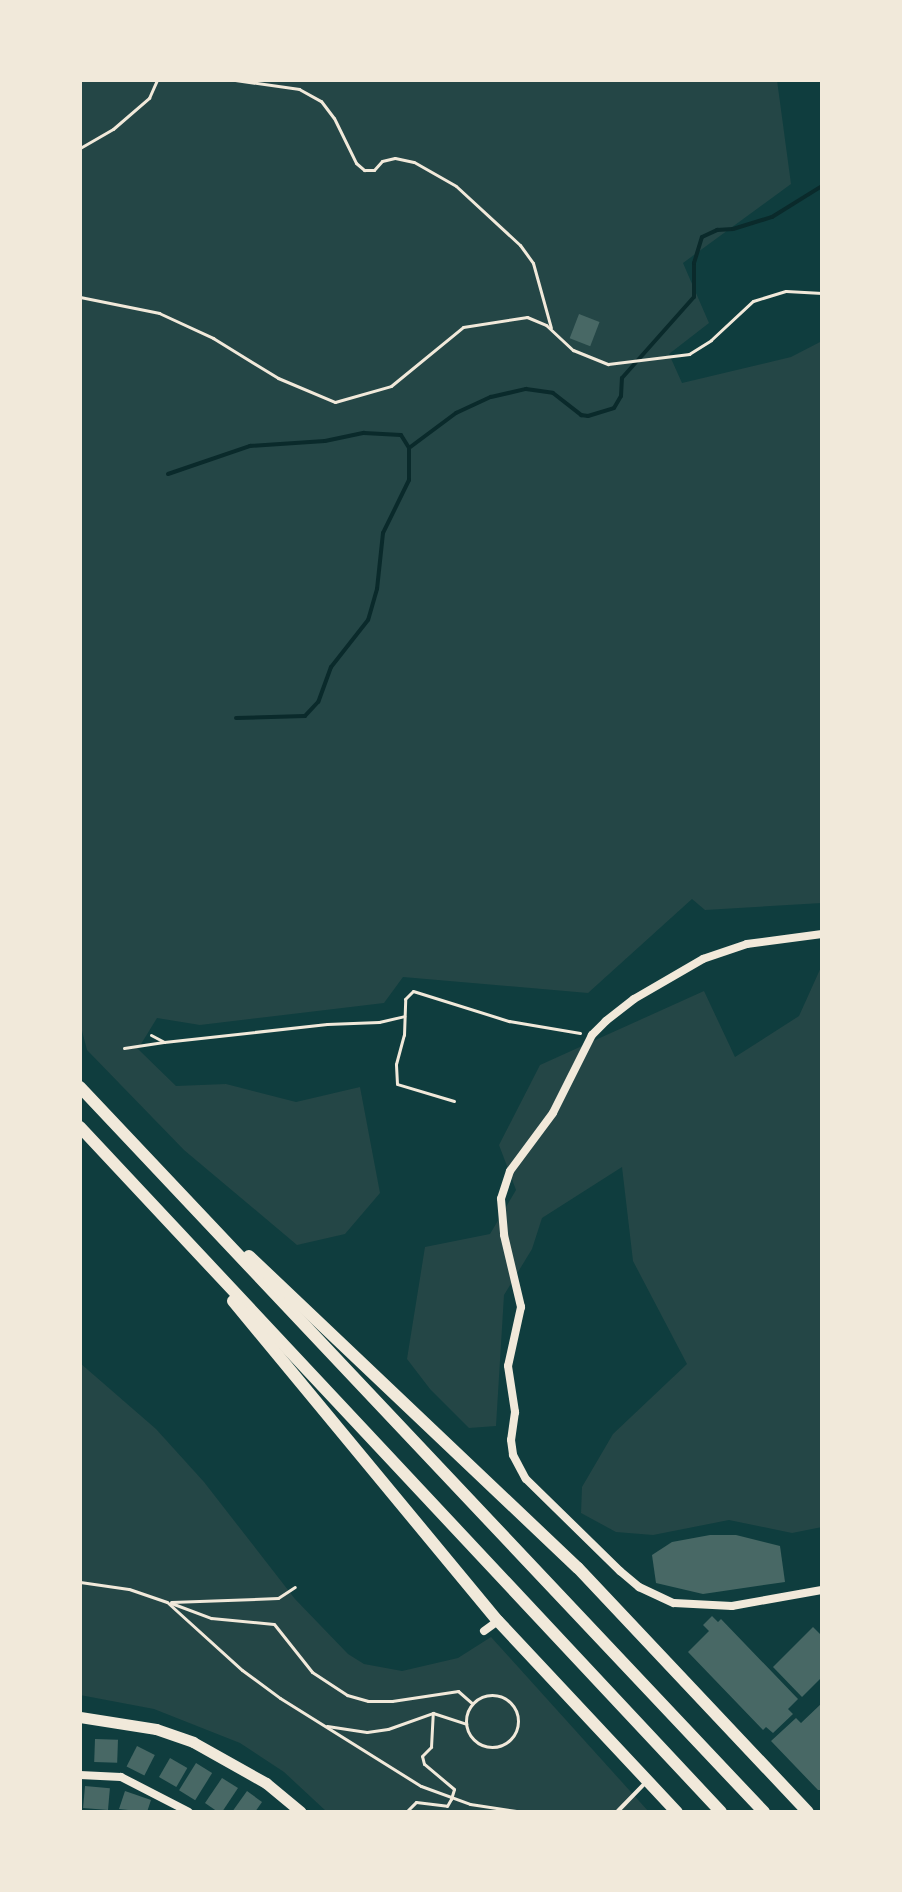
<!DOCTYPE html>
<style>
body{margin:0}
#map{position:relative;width:902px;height:1892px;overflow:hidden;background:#0f3d3e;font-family:"Archivo Narrow",sans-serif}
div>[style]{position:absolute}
.green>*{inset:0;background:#244646}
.stream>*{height:4px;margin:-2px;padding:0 2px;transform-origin:2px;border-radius:2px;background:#0a2a2b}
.building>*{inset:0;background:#486865;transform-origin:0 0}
.path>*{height:3px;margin:-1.5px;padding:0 1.5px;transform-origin:1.5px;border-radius:1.5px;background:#f1e9da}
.path>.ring{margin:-1.5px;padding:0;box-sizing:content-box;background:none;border:3px solid #f1e9da;border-radius:50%}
.service>*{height:4px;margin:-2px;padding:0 2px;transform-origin:2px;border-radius:2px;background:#f1e9da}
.minor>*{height:8px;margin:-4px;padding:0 4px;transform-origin:4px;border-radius:4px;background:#f1e9da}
.tertiary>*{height:11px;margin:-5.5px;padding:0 5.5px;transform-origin:5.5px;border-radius:5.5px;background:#f1e9da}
.secondary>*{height:12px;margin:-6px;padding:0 6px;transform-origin:6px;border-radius:6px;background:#f1e9da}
span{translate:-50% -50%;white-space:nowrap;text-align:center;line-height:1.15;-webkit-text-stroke:7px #f1e9da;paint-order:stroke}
.frame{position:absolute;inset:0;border:82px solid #f1e9da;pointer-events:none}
</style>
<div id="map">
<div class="green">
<i style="clip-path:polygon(80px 80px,777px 80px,791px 184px,683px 263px,709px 323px,669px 354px,682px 383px,791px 357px,822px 341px,822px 903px,705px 910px,692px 899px,588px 993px,403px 977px,384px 1003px,200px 1025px,157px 1018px,138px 1049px,176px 1086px,226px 1084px,296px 1102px,360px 1087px,380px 1193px,345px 1234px,297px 1245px,184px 1150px,87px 1050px,80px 1023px)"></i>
<i style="clip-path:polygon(822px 965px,822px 1527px,792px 1533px,729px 1520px,653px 1535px,616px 1532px,581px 1513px,582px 1487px,613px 1434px,687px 1364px,633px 1261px,622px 1167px,542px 1218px,532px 1249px,504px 1295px,496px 1426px,469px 1428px,430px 1389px,407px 1359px,425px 1247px,490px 1234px,516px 1190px,499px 1145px,540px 1065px,704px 991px,735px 1057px,799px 1016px)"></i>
<i style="clip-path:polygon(80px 1363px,156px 1429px,204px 1482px,295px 1599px,348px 1654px,364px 1664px,402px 1671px,458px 1658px,491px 1637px,649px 1812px,327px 1812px,284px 1772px,240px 1743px,154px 1709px,80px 1695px)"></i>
</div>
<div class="stream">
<i style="left:409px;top:448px;width:59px;rotate:-36.7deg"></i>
<i style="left:456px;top:413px;width:38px;rotate:-25deg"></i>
<i style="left:491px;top:397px;width:36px;rotate:-13deg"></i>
<i style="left:526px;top:389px;width:27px;rotate:8deg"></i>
<i style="left:553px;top:393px;width:36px;rotate:38deg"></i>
<i style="left:581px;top:415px;width:7px;rotate:8deg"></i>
<i style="left:588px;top:416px;width:27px;rotate:-17deg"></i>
<i style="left:614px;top:408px;width:14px;rotate:-60deg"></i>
<i style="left:621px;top:396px;width:18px;rotate:-87deg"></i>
<i style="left:622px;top:378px;width:108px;rotate:-48.4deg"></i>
<i style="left:694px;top:297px;width:34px;rotate:-90deg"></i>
<i style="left:694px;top:263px;width:27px;rotate:-73deg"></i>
<i style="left:702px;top:237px;width:17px;rotate:-25deg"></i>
<i style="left:717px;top:230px;width:16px;rotate:-4deg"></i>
<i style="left:733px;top:229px;width:41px;rotate:-17.1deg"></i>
<i style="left:772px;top:217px;width:59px;rotate:-31.8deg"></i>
<i style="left:168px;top:474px;width:87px;rotate:-18.9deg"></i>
<i style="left:250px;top:446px;width:75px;rotate:-3.8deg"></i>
<i style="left:325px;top:441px;width:40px;rotate:-12deg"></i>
<i style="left:364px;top:433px;width:37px;rotate:3deg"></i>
<i style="left:401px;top:435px;width:15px;rotate:58deg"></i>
<i style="left:409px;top:448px;width:32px;rotate:90deg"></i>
<i style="left:409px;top:480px;width:59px;rotate:116.1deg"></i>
<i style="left:383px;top:533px;width:56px;rotate:96.1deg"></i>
<i style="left:377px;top:589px;width:32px;rotate:106deg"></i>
<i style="left:368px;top:620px;width:60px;rotate:128.2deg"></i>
<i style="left:331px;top:667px;width:37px;rotate:110deg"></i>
<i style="left:318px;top:702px;width:19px;rotate:133deg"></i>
<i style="left:305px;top:716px;width:69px;rotate:178.3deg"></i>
</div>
<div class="building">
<i style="left:579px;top:314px;width:22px;height:26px;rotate:21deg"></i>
<i style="clip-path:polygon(710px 1535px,736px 1535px,780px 1546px,785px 1582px,703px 1594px,656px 1583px,652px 1555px,672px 1542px)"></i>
<i style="clip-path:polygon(712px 1616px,718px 1622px,721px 1619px,798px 1699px,788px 1709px,793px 1714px,773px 1733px,766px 1727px,763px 1730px,688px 1652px,709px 1631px,703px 1625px)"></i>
<i style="clip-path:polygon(813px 1627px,822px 1636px,822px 1677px,802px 1697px,773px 1667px)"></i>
<i style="clip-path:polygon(822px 1703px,822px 1790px,818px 1790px,771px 1741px,796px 1718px,801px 1723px)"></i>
<i style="left:95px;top:1739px;width:23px;height:23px;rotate:2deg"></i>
<i style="left:137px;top:1746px;width:20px;height:23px;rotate:27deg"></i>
<i style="left:170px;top:1758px;width:20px;height:22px;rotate:30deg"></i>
<i style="left:196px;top:1763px;width:19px;height:32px;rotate:32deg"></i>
<i style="clip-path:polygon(222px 1778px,238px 1788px,222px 1812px,218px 1812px,205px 1803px)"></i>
<i style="left:85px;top:1786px;width:25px;height:22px;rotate:5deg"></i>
<i style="clip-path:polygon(125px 1791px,151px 1800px,147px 1812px,119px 1809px)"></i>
<i style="clip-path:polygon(247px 1791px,262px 1802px,255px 1812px,232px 1812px)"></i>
</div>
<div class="path">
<i style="left:235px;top:80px;width:65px;rotate:8deg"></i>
<i style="left:299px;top:89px;width:25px;rotate:29deg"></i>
<i style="left:321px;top:101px;width:21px;rotate:53deg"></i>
<i style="left:334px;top:118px;width:50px;rotate:63.9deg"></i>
<i style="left:356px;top:163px;width:11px;rotate:41deg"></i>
<i style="left:364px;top:170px;width:10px"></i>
<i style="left:374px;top:170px;width:12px;rotate:-48deg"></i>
<i style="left:382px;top:161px;width:13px;rotate:-13deg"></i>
<i style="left:395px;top:158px;width:19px;rotate:12deg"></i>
<i style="left:414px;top:162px;width:48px;rotate:29.7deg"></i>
<i style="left:456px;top:186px;width:87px;rotate:42.7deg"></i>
<i style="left:520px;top:245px;width:22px;rotate:54deg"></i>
<i style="left:533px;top:263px;width:67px;rotate:74.5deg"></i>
<i style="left:822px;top:80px;width:1px;rotate:90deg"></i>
<i style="left:80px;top:148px;width:38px;rotate:-30deg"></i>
<i style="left:113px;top:129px;width:48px;rotate:-40.7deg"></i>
<i style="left:149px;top:98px;width:20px;rotate:-66deg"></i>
<i style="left:80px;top:297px;width:81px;rotate:11.4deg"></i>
<i style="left:159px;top:313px;width:60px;rotate:24.8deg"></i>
<i style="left:213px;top:338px;width:76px;rotate:31.6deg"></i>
<i style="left:278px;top:378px;width:62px;rotate:22.8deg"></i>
<i style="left:335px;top:402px;width:58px;rotate:-15.9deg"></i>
<i style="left:391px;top:386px;width:93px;rotate:-39.3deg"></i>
<i style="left:463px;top:327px;width:65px;rotate:-8.9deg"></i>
<i style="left:527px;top:317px;width:21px;rotate:23deg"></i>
<i style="left:546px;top:325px;width:37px;rotate:43deg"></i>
<i style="left:573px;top:350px;width:38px;rotate:22deg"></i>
<i style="left:608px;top:364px;width:82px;rotate:-7deg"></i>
<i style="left:689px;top:354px;width:26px;rotate:-32deg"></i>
<i style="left:711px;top:340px;width:57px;rotate:-42.9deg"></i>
<i style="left:753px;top:301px;width:34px;rotate:-17deg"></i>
<i style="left:786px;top:291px;width:36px;rotate:3deg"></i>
<i style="left:151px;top:1035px;width:15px;rotate:28deg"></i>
<i style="left:164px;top:1042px;width:164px;rotate:-6.3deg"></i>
<i style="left:327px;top:1024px;width:52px;rotate:-2.2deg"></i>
<i style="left:379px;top:1022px;width:26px;rotate:-13deg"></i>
<i style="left:124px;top:1048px;width:40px;rotate:-8.5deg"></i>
<i style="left:454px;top:1101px;width:59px;rotate:-163.4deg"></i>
<i style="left:397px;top:1084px;width:20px;rotate:-93deg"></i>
<i style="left:396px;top:1064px;width:30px;rotate:-75deg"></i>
<i style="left:404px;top:1035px;width:36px;rotate:-88deg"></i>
<i style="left:405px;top:999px;width:11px;rotate:-45deg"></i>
<i style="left:413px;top:991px;width:101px;rotate:17.4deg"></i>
<i style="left:509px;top:1021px;width:72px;rotate:9.6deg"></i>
<i style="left:80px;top:1582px;width:49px;rotate:8.1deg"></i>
<i style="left:129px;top:1589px;width:40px;rotate:18.9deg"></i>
<i style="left:167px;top:1602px;width:101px;rotate:42.2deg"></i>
<i style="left:242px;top:1670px;width:47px;rotate:36.4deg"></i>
<i style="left:280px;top:1698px;width:166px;rotate:32deg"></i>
<i style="left:421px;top:1786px;width:52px;rotate:20.2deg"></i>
<i style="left:470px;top:1804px;width:54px;rotate:8.6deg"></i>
<i style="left:171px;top:1602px;width:107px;rotate:-2.1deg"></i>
<i style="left:278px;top:1598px;width:20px;rotate:-33deg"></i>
<i style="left:171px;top:1603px;width:43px;rotate:20.6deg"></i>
<i style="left:211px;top:1618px;width:63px;rotate:5.4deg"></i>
<i style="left:274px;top:1624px;width:61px;rotate:51.6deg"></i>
<i style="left:312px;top:1672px;width:42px;rotate:33.3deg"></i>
<i style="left:347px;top:1695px;width:22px;rotate:16deg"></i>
<i style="left:368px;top:1701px;width:24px"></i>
<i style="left:392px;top:1701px;width:67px;rotate:-8.6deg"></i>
<i style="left:458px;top:1691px;width:18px;rotate:41deg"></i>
<i class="ring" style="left:466px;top:1695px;width:49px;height:49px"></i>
<i style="left:327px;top:1726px;width:40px;rotate:8.5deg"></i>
<i style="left:367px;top:1732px;width:21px;rotate:-8deg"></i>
<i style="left:388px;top:1729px;width:48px;rotate:-19.6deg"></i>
<i style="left:433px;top:1713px;width:35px;rotate:18deg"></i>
<i style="left:406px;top:1812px;width:14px;rotate:-45deg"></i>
<i style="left:416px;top:1802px;width:31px;rotate:7deg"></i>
<i style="left:447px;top:1806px;width:8px;rotate:-60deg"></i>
<i style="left:451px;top:1799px;width:10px;rotate:-73deg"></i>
<i style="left:454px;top:1789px;width:39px;rotate:-140deg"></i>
<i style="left:424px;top:1764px;width:8px;rotate:-104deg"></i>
<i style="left:422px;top:1756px;width:13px;rotate:-45deg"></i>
<i style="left:431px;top:1747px;width:34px;rotate:-87deg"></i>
</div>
<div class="service">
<i style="left:617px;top:1812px;width:42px;rotate:-46deg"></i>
</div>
<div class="minor">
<i style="left:822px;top:934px;width:76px;rotate:172.4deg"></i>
<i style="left:747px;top:944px;width:46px;rotate:161.2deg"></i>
<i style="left:703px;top:959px;width:80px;rotate:149.9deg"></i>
<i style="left:634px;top:999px;width:36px;rotate:142deg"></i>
<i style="left:606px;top:1021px;width:20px;rotate:135deg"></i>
<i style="left:592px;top:1035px;width:87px;rotate:116.6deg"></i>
<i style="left:553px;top:1113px;width:72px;rotate:126.6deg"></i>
<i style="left:510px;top:1171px;width:29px;rotate:108deg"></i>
<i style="left:501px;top:1199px;width:36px;rotate:85deg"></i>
<i style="left:504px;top:1235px;width:74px;rotate:76.7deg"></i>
<i style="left:521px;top:1307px;width:60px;rotate:102.4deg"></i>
<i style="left:508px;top:1366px;width:47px;rotate:81.3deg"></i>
<i style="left:515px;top:1412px;width:28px;rotate:98deg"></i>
<i style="left:511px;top:1440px;width:15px;rotate:82deg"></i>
<i style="left:513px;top:1455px;width:27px;rotate:62deg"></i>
<i style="left:526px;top:1479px;width:132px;rotate:44.4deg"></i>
<i style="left:620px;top:1571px;width:25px;rotate:40deg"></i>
<i style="left:639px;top:1587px;width:38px;rotate:25deg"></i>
<i style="left:674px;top:1603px;width:58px;rotate:3deg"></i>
<i style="left:732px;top:1606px;width:91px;rotate:-10.1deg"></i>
<i style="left:484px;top:1631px;width:17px;rotate:-36deg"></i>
<i style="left:80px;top:1775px;width:41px;rotate:2.8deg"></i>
<i style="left:121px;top:1777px;width:76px;rotate:27.2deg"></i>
</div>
<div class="tertiary">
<i style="left:80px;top:1717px;width:77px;rotate:9deg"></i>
<i style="left:156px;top:1729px;width:39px;rotate:19deg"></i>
<i style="left:193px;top:1742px;width:84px;rotate:29.3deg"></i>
<i style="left:266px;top:1783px;width:45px;rotate:39.6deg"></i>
</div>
<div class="secondary">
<i style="left:80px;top:1087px;width:997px;rotate:46.67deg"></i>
<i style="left:80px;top:1127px;width:938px;rotate:46.9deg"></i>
<i style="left:249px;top:1256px;width:453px;rotate:43.5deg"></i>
<i style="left:578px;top:1568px;width:335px;rotate:46.7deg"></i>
<i style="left:233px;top:1301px;width:415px;rotate:50.4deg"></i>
<i style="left:498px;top:1621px;width:262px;rotate:46.9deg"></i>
</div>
<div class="frame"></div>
</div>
